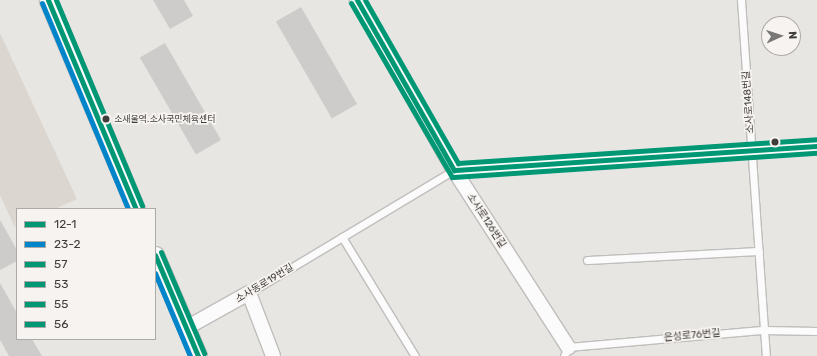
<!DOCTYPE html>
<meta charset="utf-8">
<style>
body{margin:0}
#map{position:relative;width:817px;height:356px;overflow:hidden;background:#e8e6e3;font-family:Rubik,"Noto Sans KR",sans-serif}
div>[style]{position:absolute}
.built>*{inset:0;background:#dcd6d0}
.building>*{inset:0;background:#ceccca;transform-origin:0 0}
.roads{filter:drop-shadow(1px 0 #c0bebc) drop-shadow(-1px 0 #c0bebc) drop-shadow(0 1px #c0bebc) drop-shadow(0 -1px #c0bebc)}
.service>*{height:7px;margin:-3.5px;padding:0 3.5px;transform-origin:3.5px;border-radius:3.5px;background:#fcfbfb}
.minor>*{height:14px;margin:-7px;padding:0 7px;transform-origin:7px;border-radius:7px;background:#fcfbfb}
.tertiary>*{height:17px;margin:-8.5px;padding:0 8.5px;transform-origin:8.5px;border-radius:8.5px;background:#fcfbfb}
.bus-1>*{height:5px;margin:-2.5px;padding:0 2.5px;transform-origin:2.5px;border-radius:2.5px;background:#009775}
.bus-2>*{height:5px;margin:-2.5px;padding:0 2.5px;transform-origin:2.5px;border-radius:2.5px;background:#0085ca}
.bus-3>*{height:5px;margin:-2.5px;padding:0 2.5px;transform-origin:2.5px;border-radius:2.5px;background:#009775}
.bus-4>*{height:5px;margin:-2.5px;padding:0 2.5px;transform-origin:2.5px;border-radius:2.5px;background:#009775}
.bus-5>*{height:5px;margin:-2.5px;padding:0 2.5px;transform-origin:2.5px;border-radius:2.5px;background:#009775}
.bus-6>*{height:5px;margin:-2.5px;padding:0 2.5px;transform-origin:2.5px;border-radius:2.5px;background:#009775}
.dots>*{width:11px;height:11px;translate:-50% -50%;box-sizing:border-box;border:2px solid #f6f3f0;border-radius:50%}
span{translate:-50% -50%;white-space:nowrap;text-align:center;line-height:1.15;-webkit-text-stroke:3.5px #f6f3f0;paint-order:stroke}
.bus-label{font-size:9px;color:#3e3d3b}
.left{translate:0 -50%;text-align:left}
.street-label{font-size:10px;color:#3e3d3b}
.legend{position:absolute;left:16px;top:208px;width:140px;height:132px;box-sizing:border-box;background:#f6f3f0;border:1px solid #acaaa8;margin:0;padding:5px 7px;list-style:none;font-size:12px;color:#3e3d3b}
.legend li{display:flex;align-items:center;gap:8px;height:20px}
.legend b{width:20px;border:1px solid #acaaa8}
.north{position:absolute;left:761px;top:16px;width:40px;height:40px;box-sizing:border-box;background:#f6f3f0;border:1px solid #acaaa8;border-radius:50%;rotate:87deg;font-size:11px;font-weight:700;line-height:16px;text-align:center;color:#3e3d3b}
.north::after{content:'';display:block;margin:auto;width:14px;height:18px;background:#7a7876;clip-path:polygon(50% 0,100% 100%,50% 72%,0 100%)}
</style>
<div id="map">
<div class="built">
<i style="clip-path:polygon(0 33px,77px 199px,55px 209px,17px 209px,15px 228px,0 195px)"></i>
</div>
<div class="building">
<i style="clip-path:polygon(153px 0,184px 0,193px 16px,170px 29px)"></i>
<i style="left:301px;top:7px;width:112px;height:29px;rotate:60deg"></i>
<i style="left:165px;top:43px;width:112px;height:29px;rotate:60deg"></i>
<i style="clip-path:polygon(0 220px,17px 250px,17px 261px,0 270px)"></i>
<i style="clip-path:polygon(0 283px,17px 313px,17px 339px,32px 339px,42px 356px,9px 356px,0 340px)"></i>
</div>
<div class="roads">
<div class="service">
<i style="left:741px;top:0;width:357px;rotate:86deg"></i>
<i style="left:342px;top:237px;width:140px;rotate:58.5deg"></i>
<i style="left:587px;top:260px;width:172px;rotate:-3deg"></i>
<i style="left:249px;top:293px;width:239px;rotate:-31deg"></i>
<i style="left:564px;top:356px;width:10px;rotate:-66deg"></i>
<i style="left:568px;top:347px;width:197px;rotate:-5deg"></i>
<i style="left:764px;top:330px;width:53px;rotate:1.1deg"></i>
</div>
<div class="minor">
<i style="left:357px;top:0;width:196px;rotate:60.3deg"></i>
<i style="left:454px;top:170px;width:211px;rotate:57.2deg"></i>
<i style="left:454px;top:170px;width:364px;rotate:-3.8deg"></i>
<i style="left:186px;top:328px;width:72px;rotate:-29.1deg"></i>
<i style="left:249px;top:293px;width:67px;rotate:69.1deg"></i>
</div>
<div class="tertiary">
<i style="left:48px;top:0;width:227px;rotate:67.2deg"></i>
<i style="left:155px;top:255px;width:110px;rotate:66.9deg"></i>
</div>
</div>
<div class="bus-1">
<i style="left:48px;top:0;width:227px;rotate:67.2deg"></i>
<i style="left:155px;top:255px;width:110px;rotate:66.9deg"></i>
</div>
<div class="bus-2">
<i style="left:42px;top:3px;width:223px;rotate:67.3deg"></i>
<i style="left:155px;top:273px;width:90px;rotate:67.1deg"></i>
</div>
<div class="bus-3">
<i style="left:56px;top:0;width:223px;rotate:67.3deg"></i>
<i style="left:161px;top:252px;width:110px;rotate:66.9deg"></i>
</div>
<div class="bus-4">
<i style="left:357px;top:0;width:196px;rotate:60.3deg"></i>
<i style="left:454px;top:170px;width:364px;rotate:-3.8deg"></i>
</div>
<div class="bus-5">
<i style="left:351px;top:3px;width:201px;rotate:59.9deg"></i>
<i style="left:452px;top:177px;width:366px;rotate:-3.8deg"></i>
</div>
<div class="bus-6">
<i style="left:365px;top:0;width:188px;rotate:60.3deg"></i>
<i style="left:458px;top:163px;width:360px;rotate:-3.8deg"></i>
</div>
<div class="dots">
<i style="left:106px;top:119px;background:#3e3d3b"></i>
<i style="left:775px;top:142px;background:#3e3d3b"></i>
</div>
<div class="bus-label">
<span class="left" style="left:114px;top:119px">소새울역.소사국민체육센터</span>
</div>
<div class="street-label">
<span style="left:749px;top:102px;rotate:-94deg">소사로148번길</span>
<span style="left:486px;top:221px;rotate:57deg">소사로126번길</span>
<span style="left:265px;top:284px;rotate:-31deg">소사동로19번길</span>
<span style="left:692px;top:336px;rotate:-5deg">은성로76번길</span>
</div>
<ul class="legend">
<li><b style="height:5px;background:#009775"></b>12-1</li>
<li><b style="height:5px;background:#0085ca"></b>23-2</li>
<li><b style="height:5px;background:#009775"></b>57</li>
<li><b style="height:5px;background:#009775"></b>53</li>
<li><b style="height:5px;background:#009775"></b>55</li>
<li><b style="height:5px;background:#009775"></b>56</li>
</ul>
<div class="north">N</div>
</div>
